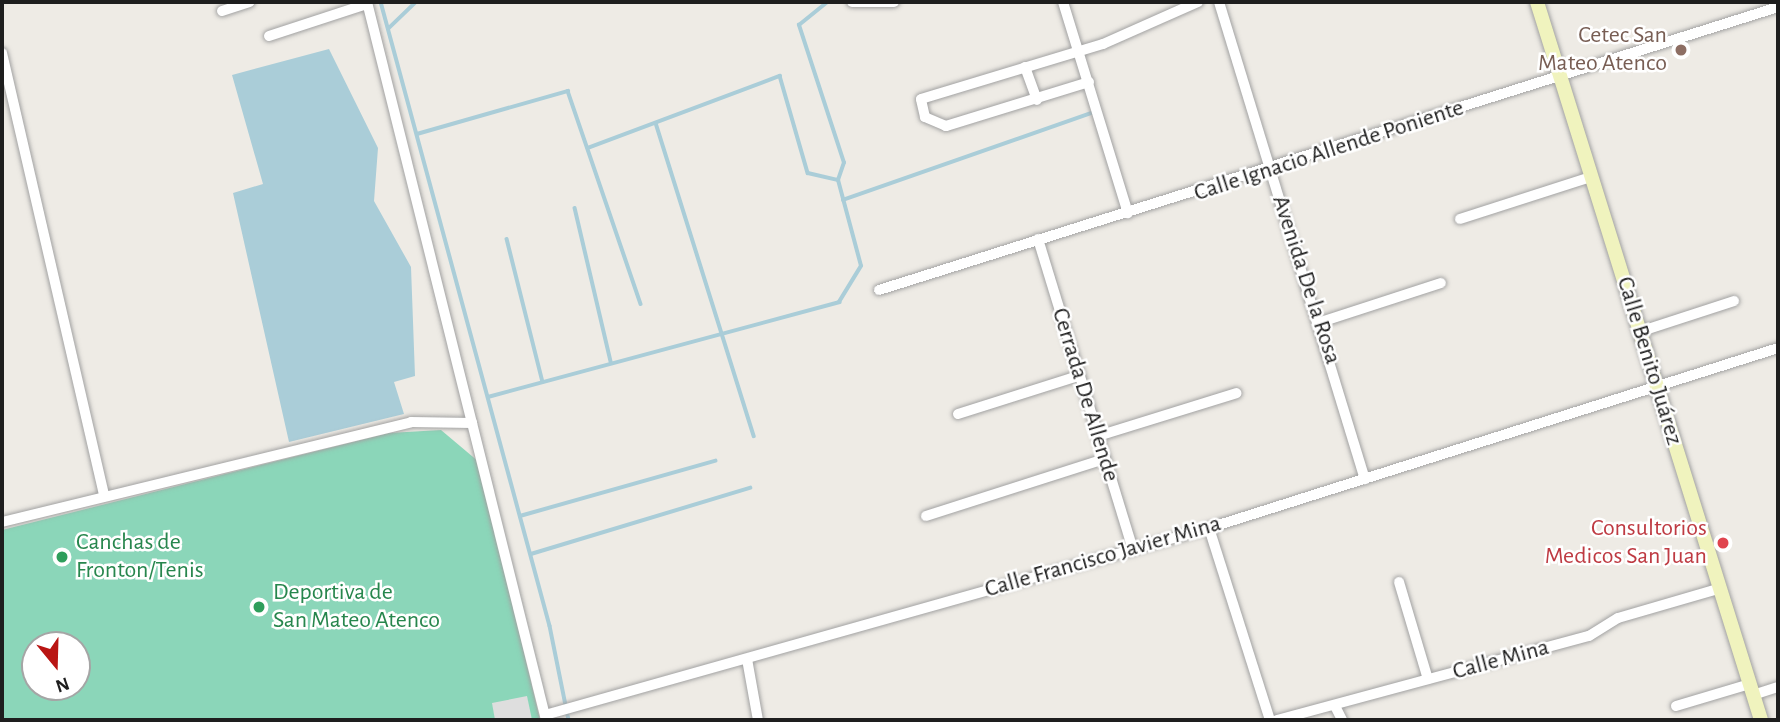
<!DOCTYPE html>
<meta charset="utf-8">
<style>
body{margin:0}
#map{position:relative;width:1780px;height:722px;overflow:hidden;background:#eeebe5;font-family:"Alegreya Sans",sans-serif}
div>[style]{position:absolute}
.pitch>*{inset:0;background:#8bd6b9}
.parking>*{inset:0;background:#dedede}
.water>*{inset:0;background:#aacdd8}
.stream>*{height:3.5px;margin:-1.75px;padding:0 1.75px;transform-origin:1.75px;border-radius:1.75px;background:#aacdd8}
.roads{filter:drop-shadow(0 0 2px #a2a2a2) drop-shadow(0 0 2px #a2a2a2)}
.minor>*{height:10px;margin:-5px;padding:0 5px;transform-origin:5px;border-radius:5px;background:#fff}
.secondary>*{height:14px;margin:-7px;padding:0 7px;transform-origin:7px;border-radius:7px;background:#f0f3be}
.dots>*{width:19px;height:19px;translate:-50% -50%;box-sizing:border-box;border:4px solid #fff;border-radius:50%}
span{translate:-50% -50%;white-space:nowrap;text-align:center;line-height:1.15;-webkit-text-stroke:5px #fff;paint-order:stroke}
.education-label{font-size:24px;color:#785e54}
.right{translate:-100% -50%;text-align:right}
.street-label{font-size:24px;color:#1e1e1e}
.health-label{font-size:24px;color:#be3a42}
.leisure-label{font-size:24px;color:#27864d}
.left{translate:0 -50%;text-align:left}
.frame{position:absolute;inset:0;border:4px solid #1e1e1e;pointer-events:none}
.north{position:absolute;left:21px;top:631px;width:70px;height:70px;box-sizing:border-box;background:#fff;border:2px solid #a5a5a5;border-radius:50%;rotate:161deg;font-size:19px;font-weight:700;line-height:28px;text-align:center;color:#1e1e1e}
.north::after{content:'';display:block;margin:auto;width:24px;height:32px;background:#b91513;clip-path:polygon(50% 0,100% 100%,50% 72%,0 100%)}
</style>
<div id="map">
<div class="pitch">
<div style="clip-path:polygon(evenodd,441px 430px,479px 462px,540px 720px,2px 720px,2px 530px,389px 433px,441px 430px,35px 645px,77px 645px,77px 687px,35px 687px,35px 645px)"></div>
</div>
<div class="parking">
<div style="clip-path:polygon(527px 696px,532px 720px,495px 720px,492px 703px)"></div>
</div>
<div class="water">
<div style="clip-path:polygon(329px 49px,378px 148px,374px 201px,411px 267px,415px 376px,394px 382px,404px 414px,289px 442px,233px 193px,263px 184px,232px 75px)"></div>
</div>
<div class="stream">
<div style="left:381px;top:2px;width:646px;rotate:74.85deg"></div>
<div style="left:550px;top:626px;width:96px;rotate:78.6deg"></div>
<div style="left:389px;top:28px;width:37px;rotate:-44deg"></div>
<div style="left:656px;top:123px;width:328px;rotate:72.6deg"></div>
<div style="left:417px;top:134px;width:157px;rotate:-15.9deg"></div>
<div style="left:568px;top:91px;width:225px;rotate:71.1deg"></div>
<div style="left:588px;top:148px;width:205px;rotate:-20.6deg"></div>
<div style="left:780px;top:76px;width:101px;rotate:73.9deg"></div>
<div style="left:808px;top:173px;width:31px;rotate:13deg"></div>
<div style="left:843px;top:200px;width:263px;rotate:-19.3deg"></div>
<div style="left:575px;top:208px;width:158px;rotate:76.8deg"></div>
<div style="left:507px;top:239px;width:147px;rotate:75.9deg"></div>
<div style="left:488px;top:397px;width:364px;rotate:-15.1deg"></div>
<div style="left:839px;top:302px;width:42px;rotate:-58.6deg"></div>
<div style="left:861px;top:266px;width:89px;rotate:-105deg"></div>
<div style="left:838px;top:180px;width:18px;rotate:-71deg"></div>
<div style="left:844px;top:163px;width:145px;rotate:-108.1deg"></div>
<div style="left:799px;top:25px;width:36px;rotate:-39deg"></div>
<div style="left:520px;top:516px;width:203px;rotate:-15.8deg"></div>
<div style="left:531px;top:554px;width:229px;rotate:-16.8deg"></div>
</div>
<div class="roads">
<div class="minor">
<div style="left:367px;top:2px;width:434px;rotate:76deg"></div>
<div style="left:852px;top:2px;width:42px"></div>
<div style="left:1063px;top:2px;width:221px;rotate:72.9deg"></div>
<div style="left:1219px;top:2px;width:499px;rotate:73deg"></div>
<div style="left:222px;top:11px;width:29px;rotate:-18deg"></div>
<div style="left:269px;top:36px;width:103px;rotate:-18.1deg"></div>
<div style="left:2px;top:53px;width:454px;rotate:77deg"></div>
<div style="left:1025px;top:67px;width:35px;rotate:70deg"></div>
<div style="left:1089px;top:82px;width:150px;rotate:162.9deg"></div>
<div style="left:946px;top:126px;width:23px;rotate:-157deg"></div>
<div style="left:925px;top:117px;width:18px;rotate:-103deg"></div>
<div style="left:921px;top:99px;width:190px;rotate:-16.8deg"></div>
<div style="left:1103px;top:44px;width:104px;rotate:-23.9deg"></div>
<div style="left:1460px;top:219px;width:138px;rotate:-17.8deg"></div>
<div style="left:1038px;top:239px;width:325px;rotate:73deg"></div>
<div style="left:879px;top:290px;width:942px;rotate:-17.47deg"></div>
<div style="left:1321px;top:322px;width:126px;rotate:-18deg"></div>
<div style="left:1639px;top:332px;width:100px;rotate:-18.1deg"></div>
<div style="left:958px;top:414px;width:126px;rotate:-17.6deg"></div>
<div style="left:1098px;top:436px;width:145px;rotate:-17.2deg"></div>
<div style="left:926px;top:516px;width:188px;rotate:-17.7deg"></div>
<div style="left:2px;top:522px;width:421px;rotate:-13.7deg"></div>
<div style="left:411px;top:422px;width:61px;rotate:0.9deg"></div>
<div style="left:472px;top:423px;width:306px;rotate:76deg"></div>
<div style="left:1209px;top:528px;width:201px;rotate:72.4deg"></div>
<div style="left:1399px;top:582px;width:101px;rotate:73.4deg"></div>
<div style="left:747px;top:659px;width:62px;rotate:79.8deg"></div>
<div style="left:1753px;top:695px;width:26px;rotate:-18deg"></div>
<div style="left:1335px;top:706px;width:16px;rotate:63deg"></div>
<div style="left:1676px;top:706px;width:77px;rotate:-16.6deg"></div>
<div style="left:545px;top:715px;width:690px;rotate:-15.73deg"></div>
<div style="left:1209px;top:528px;width:597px;rotate:-17.55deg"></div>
<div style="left:1277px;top:720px;width:323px;rotate:-15.1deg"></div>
<div style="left:1589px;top:636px;width:34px;rotate:-32deg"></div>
<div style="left:1618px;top:618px;width:107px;rotate:-16.2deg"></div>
</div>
<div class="secondary">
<div style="left:1537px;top:2px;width:752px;rotate:72.67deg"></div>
</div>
</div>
<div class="dots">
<div style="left:1681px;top:50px;background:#8d6e63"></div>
<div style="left:1723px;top:543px;background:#e0444e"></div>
<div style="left:62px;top:557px;background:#2e9e5b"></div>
<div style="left:259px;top:607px;background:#2e9e5b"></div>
</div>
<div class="education-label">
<span class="right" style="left:1667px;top:50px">Cetec San<br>Mateo Atenco</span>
</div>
<div class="street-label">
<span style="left:1329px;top:151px;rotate:-18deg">Calle Ignacio Allende Poniente</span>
<span style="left:1306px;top:280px;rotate:72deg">Avenida De la Rosa</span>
<span style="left:1649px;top:361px;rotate:73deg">Calle Benito Juárez</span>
<span style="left:1085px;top:395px;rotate:73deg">Cerrada De Allende</span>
<span style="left:1103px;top:557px;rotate:-16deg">Calle Francisco Javier Mina</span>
<span style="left:1501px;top:660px;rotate:-15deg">Calle Mina</span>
</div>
<div class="health-label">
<span class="right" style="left:1707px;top:543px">Consultorios<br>Medicos San Juan</span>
</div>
<div class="leisure-label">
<span class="left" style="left:76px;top:557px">Canchas de<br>Fronton/Tenis</span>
<span class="left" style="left:273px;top:607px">Deportiva de<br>San Mateo Atenco</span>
</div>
<div class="frame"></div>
<div class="north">N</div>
</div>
